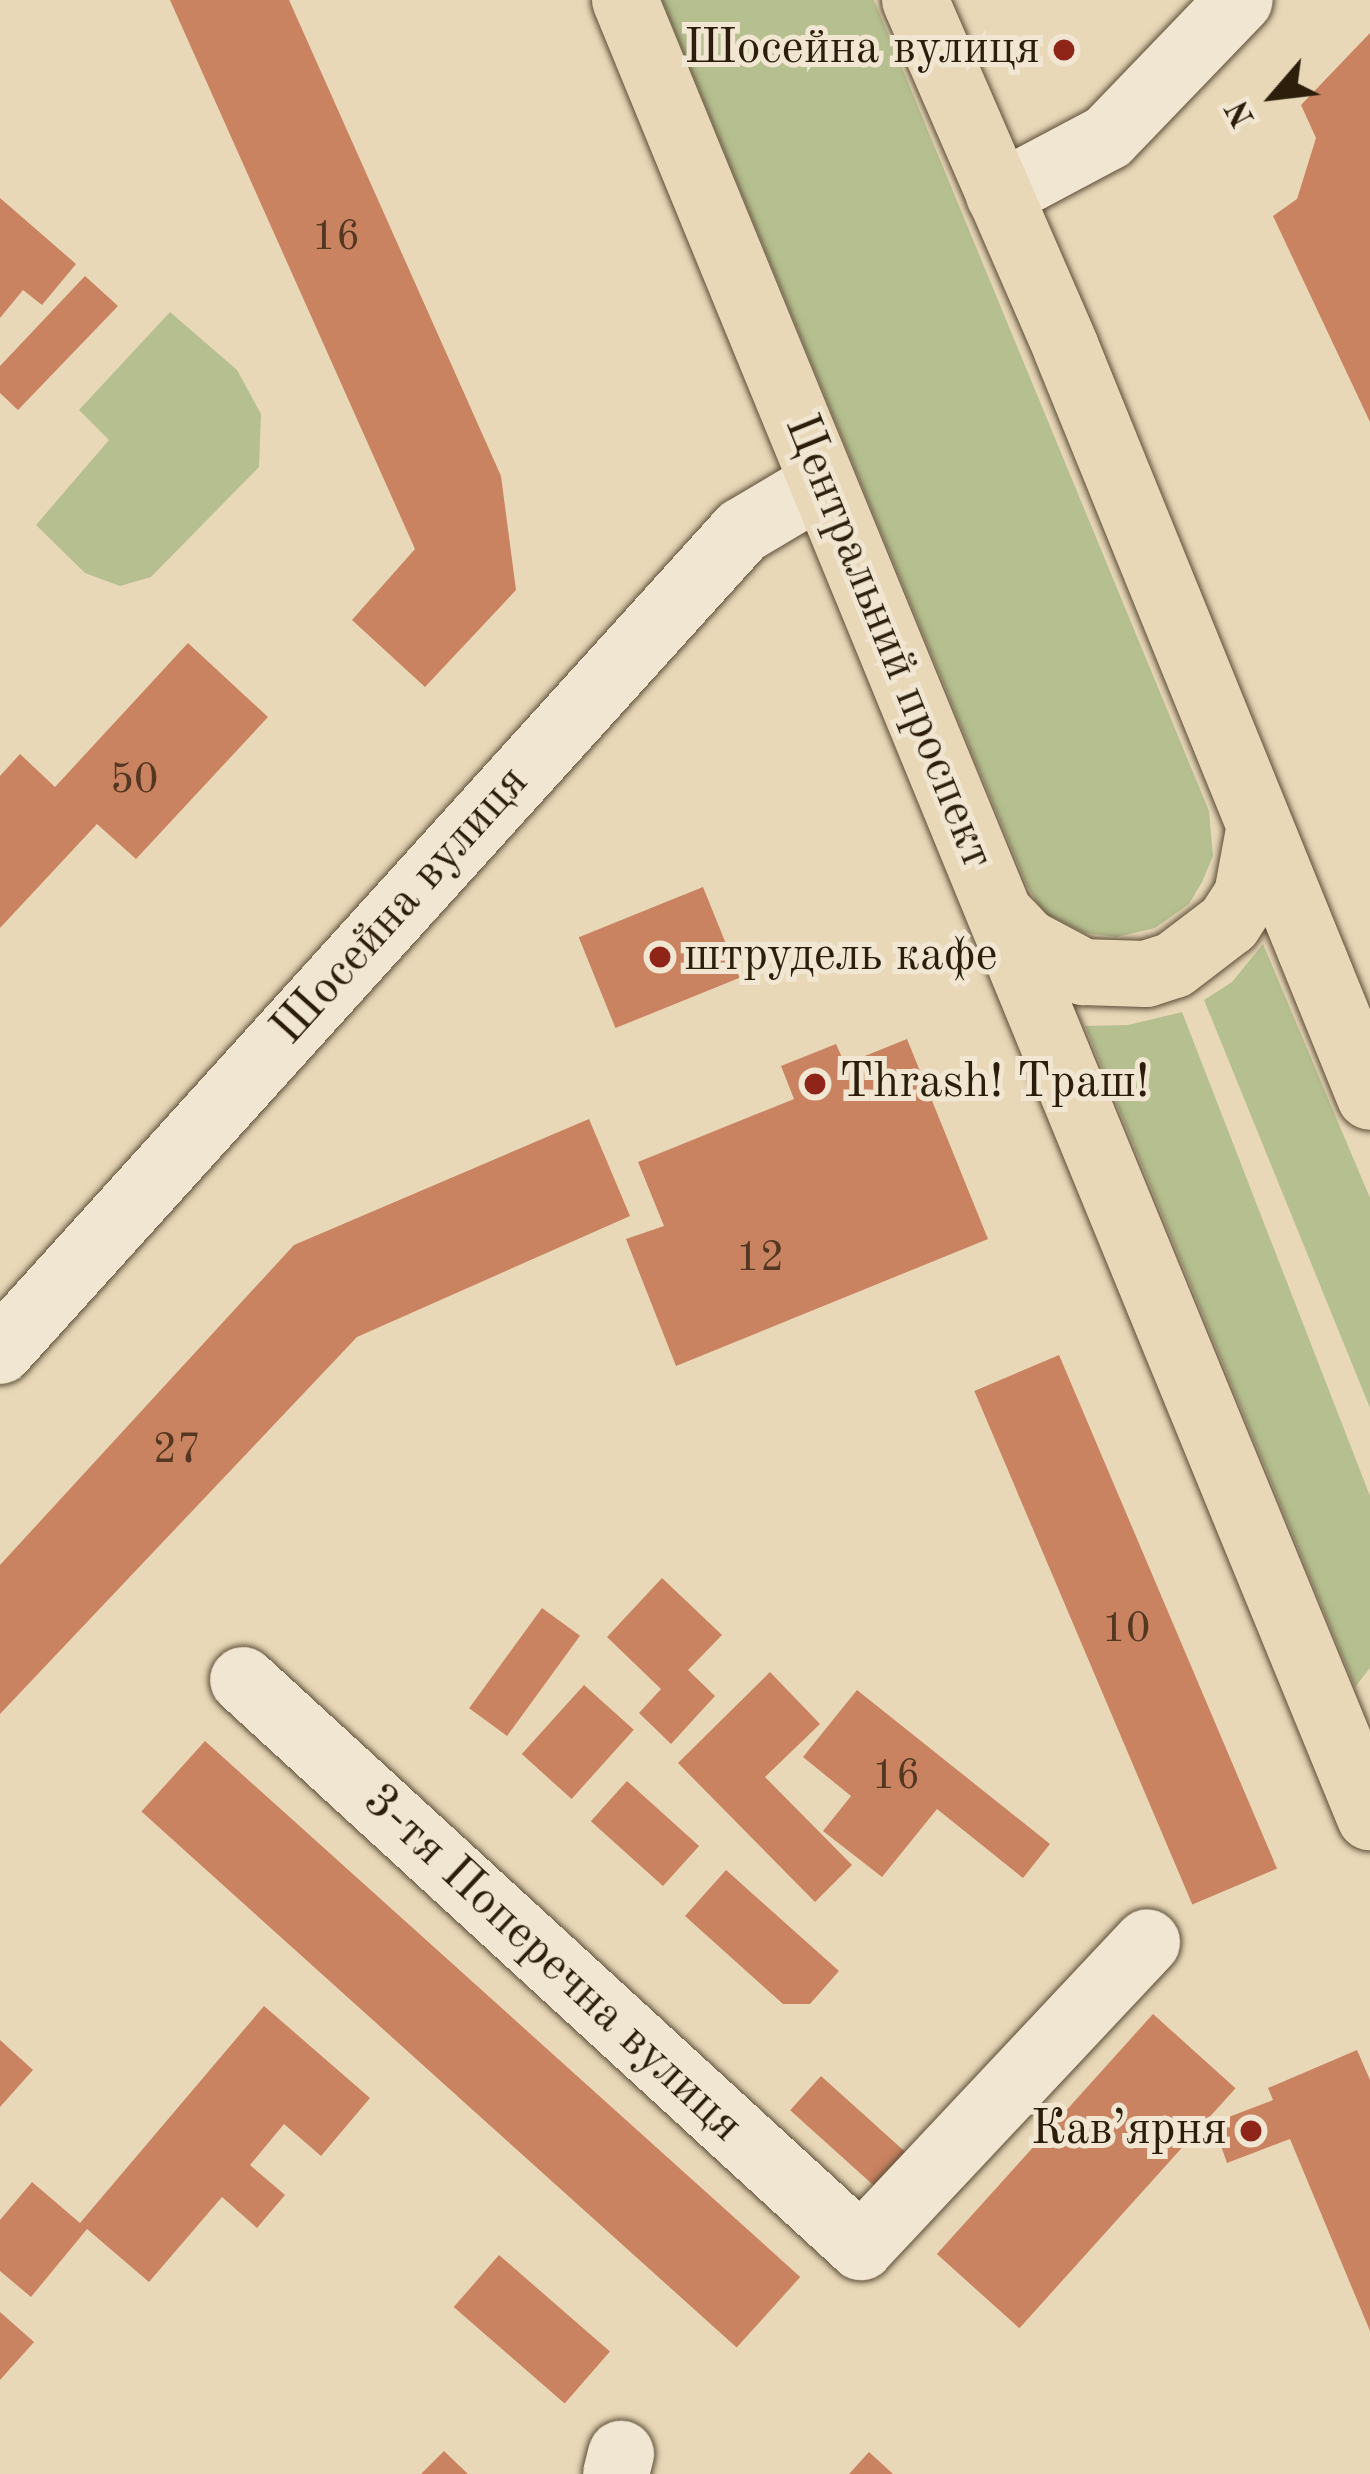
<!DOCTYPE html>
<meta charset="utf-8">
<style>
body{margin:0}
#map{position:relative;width:1370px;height:2474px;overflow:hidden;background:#e8d8b8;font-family:"Old Standard TT",serif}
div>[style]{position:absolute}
.green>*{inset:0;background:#b6bf8f}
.building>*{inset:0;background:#c98361;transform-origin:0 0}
.roads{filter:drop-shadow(0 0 3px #5b4c36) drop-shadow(0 0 3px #5b4c36)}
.minor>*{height:66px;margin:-33px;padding:0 33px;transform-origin:33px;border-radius:33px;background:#f0e6d1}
.major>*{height:66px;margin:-33px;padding:0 33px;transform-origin:33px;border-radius:33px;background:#e8d8b8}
.dots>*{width:33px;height:33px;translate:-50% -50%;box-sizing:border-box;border:6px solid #f0e6d1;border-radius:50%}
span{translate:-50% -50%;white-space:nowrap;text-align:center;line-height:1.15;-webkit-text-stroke:10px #f0e6d1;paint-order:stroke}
.number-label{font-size:42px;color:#533720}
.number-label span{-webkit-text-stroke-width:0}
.poi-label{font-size:48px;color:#2c1e0a}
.right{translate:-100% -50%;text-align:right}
.left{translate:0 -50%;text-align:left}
.street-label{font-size:48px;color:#2c1e0a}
.north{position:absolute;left:1214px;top:36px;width:120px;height:120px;-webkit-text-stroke:9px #f0e6d1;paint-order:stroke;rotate:242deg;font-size:33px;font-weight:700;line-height:48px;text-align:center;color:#2c1e0a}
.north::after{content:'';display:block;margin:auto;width:42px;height:54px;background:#2c1e0a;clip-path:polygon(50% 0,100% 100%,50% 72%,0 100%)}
</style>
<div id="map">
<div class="green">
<div style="clip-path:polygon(662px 0,874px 0,1209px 811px,1213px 856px,1202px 882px,1189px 904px,1155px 928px,1117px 937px,1085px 933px,1044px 913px,1027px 886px)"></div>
<div style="clip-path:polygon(170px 312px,237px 370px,261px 414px,259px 467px,151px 577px,120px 586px,85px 573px,36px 525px,109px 440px,79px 410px)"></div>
<div style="clip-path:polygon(1263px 944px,1370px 1198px,1370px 1408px,1204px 1000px,1232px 982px)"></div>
<div style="clip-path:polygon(1182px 1012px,1370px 1496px,1370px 1668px,1355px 1687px,1085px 1026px,1128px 1025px)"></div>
</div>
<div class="building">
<div style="clip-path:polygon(170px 0,289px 0,501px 476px,516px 590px,425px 687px,352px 620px,415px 549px)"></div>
<div style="clip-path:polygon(1370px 33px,1370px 422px,1273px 216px,1297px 199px,1316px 138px,1301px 105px)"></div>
<div style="clip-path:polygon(0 198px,76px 264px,42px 305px,23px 290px,0 318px)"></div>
<div style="clip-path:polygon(85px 276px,118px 306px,18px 410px,0 393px,0 366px)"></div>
<div style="clip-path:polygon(188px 643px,268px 717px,136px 859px,97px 824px,0 928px,0 776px,20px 754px,55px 787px)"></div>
<div style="left:703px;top:887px;width:98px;height:134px;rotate:68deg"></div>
<div style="clip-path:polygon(907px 1039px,988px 1239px,676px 1366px,626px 1239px,664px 1226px,638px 1162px,794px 1099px,781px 1066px,836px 1044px,845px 1064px)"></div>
<div style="clip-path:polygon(589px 1119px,630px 1216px,357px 1337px,0 1714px,0 1565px,294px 1245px)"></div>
<div style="left:1059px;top:1355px;width:558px;height:92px;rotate:67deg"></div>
<div style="clip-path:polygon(662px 1578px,722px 1635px,688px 1670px,715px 1696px,671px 1744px,639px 1713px,661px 1689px,607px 1637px)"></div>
<div style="left:542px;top:1608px;width:47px;height:124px;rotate:36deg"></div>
<div style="clip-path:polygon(770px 1672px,820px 1724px,765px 1777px,852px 1865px,815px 1902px,678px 1763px)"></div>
<div style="left:584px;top:1685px;width:67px;height:93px;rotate:42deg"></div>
<div style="clip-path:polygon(857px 1690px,1050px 1844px,1023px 1878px,937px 1809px,882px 1877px,823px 1831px,851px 1796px,803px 1757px)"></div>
<div style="left:205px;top:1741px;width:801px;height:95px;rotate:42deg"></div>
<div style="left:627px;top:1781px;width:97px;height:54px;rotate:42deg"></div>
<div style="clip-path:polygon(726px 1870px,839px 1971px,810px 2004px,783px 2004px,685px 1916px)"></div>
<div style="clip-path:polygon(264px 2006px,370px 2098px,321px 2156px,284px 2124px,250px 2165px,285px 2195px,257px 2228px,222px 2197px,149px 2282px,87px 2229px,31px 2297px,0 2271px,0 2220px,32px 2182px,80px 2223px)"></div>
<div style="left:1153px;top:2014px;width:111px;height:323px;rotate:42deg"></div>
<div style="clip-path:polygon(0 2040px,33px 2070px,0 2107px)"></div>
<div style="clip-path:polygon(1357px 2050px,1370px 2080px,1370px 2331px,1290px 2139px,1227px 2163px,1213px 2123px,1273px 2100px,1268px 2088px)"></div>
<div style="left:821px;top:2076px;width:115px;height:46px;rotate:42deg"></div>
<div style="left:499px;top:2255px;width:147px;height:69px;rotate:41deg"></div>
<div style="clip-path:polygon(0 2312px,34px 2342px,0 2380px)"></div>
<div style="clip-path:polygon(444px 2451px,468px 2474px,421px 2474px)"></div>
<div style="clip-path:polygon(869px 2452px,893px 2474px,849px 2474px)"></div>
</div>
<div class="roads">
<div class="minor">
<div style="left:999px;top:195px;width:123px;rotate:-28deg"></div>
<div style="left:1108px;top:137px;width:190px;rotate:-46.1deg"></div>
<div style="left:0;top:1351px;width:1106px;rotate:-47.86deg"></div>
<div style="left:742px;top:531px;width:92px;rotate:-30.7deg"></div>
<div style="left:243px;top:1680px;width:839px;rotate:42.54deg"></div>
<div style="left:861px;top:2247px;width:418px;rotate:-46.8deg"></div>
<div style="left:616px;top:2474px;width:21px;rotate:-76deg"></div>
</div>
<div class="major">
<div style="left:625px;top:0;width:1964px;rotate:67.71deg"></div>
<div style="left:915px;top:0;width:379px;rotate:66.5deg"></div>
<div style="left:1066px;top:348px;width:808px;rotate:67.91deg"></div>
<div style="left:1002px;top:916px;width:36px;rotate:46deg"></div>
<div style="left:1027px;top:942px;width:64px;rotate:28.2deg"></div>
<div style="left:1083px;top:972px;width:63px;rotate:1.8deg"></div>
<div style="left:1146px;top:974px;width:29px;rotate:-18deg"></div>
<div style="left:1174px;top:965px;width:69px;rotate:-37.4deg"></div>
<div style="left:1229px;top:923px;width:33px;rotate:-57deg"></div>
<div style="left:1247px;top:895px;width:66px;rotate:-79.5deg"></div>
</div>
</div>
<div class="dots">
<div style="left:1064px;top:50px;background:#8f2418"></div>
<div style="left:660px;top:957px;background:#8f2418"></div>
<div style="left:815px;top:1084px;background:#8f2418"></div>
<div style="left:1251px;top:2131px;background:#8f2418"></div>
</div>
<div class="number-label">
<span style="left:336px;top:238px">16</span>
<span style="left:134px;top:781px">50</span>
<span style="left:760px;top:1259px">12</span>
<span style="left:177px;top:1451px">27</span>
<span style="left:1126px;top:1630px">10</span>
<span style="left:896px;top:1777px">16</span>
</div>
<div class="poi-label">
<span class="right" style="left:1040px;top:50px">Шосейна вулиця</span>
<span class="left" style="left:684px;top:957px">штрудель кафе</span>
<span class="left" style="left:839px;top:1084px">Thrash! Траш!</span>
<span class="right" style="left:1227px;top:2131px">Кав’ярня</span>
</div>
<div class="street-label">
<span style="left:888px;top:642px;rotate:68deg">Центральний проспект</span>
<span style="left:401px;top:906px;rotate:-48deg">Шосейна вулиця</span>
<span style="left:552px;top:1964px;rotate:43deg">3-тя Поперечна вулиця</span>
</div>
<div class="north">N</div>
</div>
